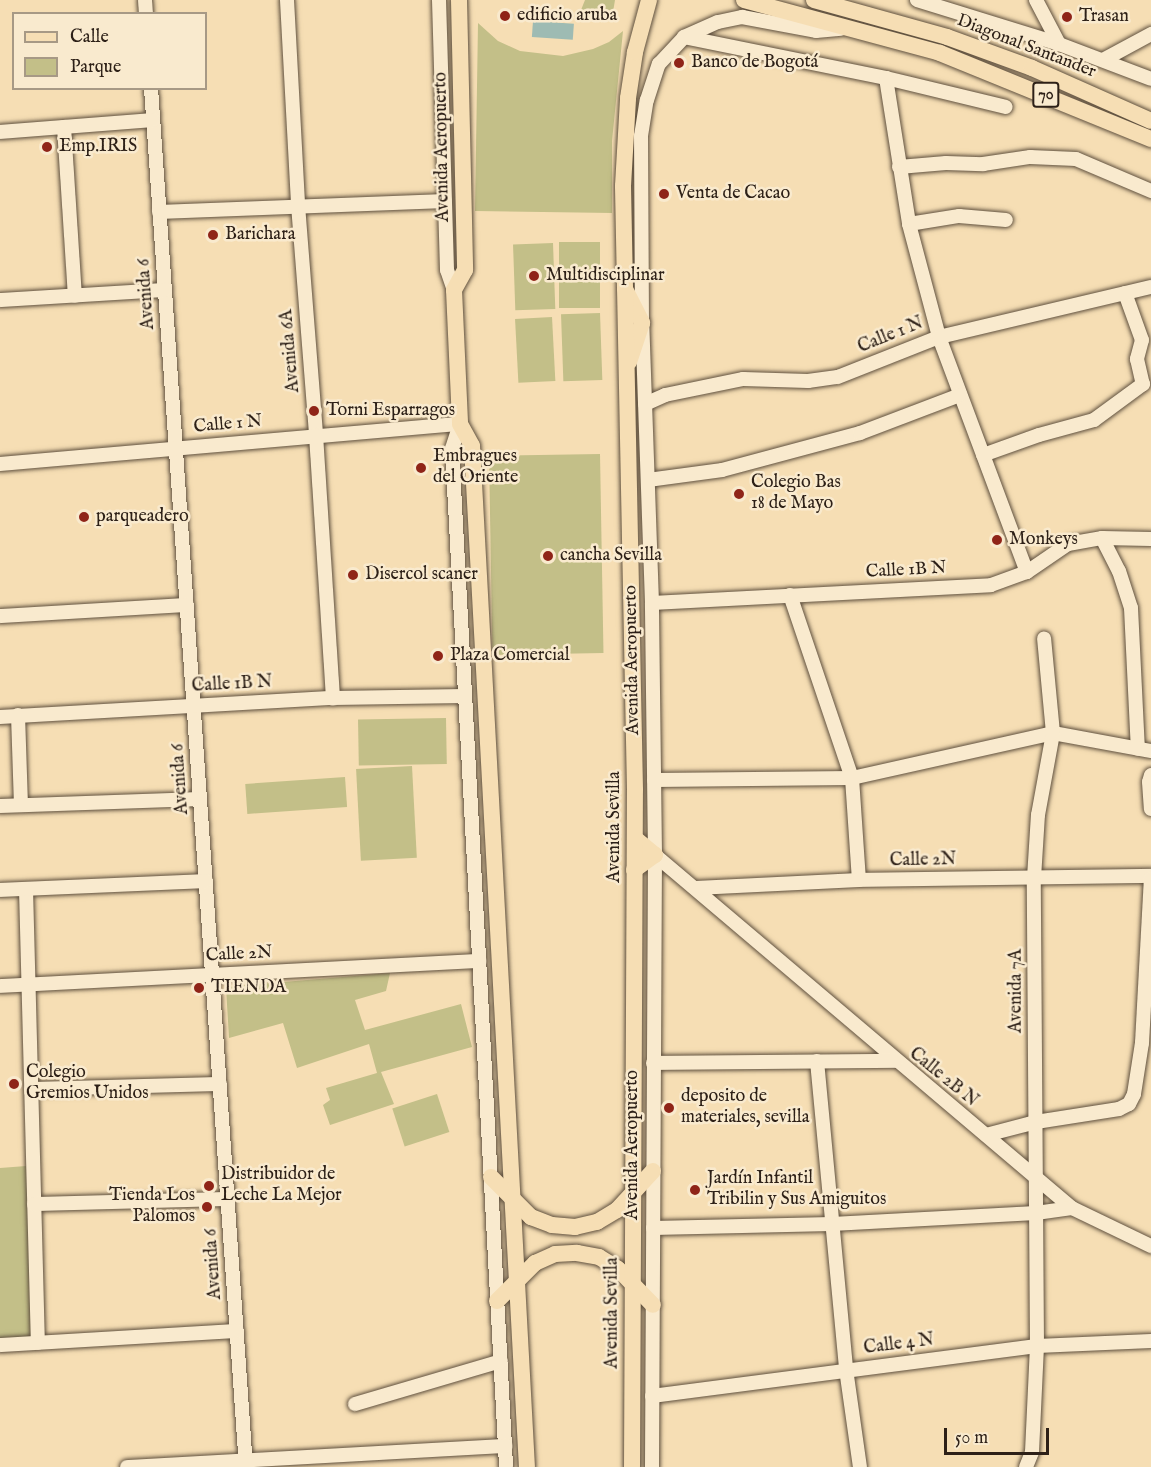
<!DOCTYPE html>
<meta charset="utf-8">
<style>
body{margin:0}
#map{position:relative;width:1151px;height:1467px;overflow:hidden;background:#f6deb4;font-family:"IM FELL English",serif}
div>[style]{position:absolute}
.green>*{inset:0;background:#c3bf88;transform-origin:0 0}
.water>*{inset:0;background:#9ebbb3;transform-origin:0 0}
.roads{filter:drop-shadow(0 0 2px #5f503e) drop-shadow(0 0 2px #5f503e)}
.minor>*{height:14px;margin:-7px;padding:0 7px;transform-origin:7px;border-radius:7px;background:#f9eace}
.major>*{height:16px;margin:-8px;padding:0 8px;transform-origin:8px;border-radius:8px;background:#f6deb4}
.dots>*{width:16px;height:16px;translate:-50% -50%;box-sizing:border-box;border:3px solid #f9eace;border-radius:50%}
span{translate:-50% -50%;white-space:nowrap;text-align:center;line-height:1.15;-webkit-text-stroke:5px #f9eace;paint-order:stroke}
.shield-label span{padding:2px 4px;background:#f9eace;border:2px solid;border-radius:4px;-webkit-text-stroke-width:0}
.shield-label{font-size:16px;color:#2d2017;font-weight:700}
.poi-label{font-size:18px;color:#2d2017}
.left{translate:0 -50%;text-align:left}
.right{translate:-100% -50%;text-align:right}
.street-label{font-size:18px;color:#2d2017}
.legend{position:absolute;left:12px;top:12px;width:195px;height:78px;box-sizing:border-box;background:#f9eace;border:2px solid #a79985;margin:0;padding:8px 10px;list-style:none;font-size:18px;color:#2d2017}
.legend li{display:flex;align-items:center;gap:12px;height:30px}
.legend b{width:30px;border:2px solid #a79985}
.scale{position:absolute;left:944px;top:1428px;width:105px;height:27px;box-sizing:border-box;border:3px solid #2d2017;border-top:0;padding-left:8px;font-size:18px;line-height:21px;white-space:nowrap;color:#2d2017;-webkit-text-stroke:4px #f9eace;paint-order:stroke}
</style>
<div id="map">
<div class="green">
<div style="clip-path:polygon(585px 0,615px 0,612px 18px,581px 10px)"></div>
<div style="clip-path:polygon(478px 23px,498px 41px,520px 51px,563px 56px,593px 49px,609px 42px,623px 31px,612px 141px,612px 213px,475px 211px)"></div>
<div style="left:559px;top:242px;width:41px;height:66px"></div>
<div style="left:553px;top:243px;width:66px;height:40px;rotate:88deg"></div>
<div style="left:600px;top:313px;width:67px;height:39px;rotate:88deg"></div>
<div style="left:552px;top:317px;width:64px;height:37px;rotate:87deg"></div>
<div style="left:600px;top:454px;width:199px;height:111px;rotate:89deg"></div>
<div style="left:446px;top:718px;width:46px;height:88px;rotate:89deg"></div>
<div style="left:412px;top:766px;width:92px;height:56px;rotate:87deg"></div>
<div style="left:345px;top:777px;width:30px;height:100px;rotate:86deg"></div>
<div style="clip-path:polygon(390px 973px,386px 991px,355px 1000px,365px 1030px,461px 1004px,472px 1047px,381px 1072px,394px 1104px,330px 1125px,323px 1105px,330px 1100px,326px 1088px,377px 1073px,369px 1044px,297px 1068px,283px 1023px,229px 1038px,226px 987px)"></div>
<div style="left:437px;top:1094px;width:40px;height:47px;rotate:72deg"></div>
<div style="clip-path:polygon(26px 1166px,33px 1337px,0 1339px,0 1168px)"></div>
</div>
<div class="water">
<div style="left:533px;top:21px;width:41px;height:16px;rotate:4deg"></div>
</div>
<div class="roads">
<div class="minor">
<div style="left:145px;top:0;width:14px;rotate:86deg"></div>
<div style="left:287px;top:0;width:205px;rotate:86.9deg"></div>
<div style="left:298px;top:205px;width:231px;rotate:85.5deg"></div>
<div style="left:316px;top:435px;width:264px;rotate:86.3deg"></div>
<div style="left:439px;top:0;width:270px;rotate:88.3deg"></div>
<div style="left:447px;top:270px;width:21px;rotate:71deg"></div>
<div style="left:917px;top:0;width:149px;rotate:17.2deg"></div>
<div style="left:1059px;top:44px;width:98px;rotate:20.8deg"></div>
<div style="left:1036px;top:0;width:50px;rotate:62.4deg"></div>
<div style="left:684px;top:37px;width:206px;rotate:11.5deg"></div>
<div style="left:886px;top:78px;width:123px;rotate:13.6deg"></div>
<div style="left:1103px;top:60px;width:55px;rotate:-28.4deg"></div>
<div style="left:886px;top:78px;width:148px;rotate:81deg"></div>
<div style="left:909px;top:224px;width:117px;rotate:75.1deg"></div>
<div style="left:939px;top:337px;width:251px;rotate:69.5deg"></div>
<div style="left:151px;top:88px;width:1382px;rotate:86.06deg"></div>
<div style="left:64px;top:127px;width:169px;rotate:86.3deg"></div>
<div style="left:0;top:132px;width:153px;rotate:-4.5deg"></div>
<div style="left:899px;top:167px;width:47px;rotate:-4.9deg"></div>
<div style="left:946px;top:163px;width:37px;rotate:2deg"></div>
<div style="left:983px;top:164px;width:48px;rotate:-8.5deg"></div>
<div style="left:1030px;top:157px;width:46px;rotate:2.5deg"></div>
<div style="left:1076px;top:159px;width:82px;rotate:23.1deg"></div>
<div style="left:159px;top:212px;width:286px;rotate:-2.2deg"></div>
<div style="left:909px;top:224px;width:51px;rotate:-9.1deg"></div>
<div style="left:959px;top:216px;width:47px;rotate:4.9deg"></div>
<div style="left:1125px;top:293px;width:50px;rotate:70.1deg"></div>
<div style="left:1142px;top:340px;width:20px;rotate:105deg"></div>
<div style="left:1137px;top:359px;width:26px;rotate:77deg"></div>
<div style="left:0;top:300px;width:165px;rotate:-3.5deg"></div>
<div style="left:645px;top:404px;width:22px;rotate:-24deg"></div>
<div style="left:665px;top:395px;width:80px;rotate:-11.6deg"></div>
<div style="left:743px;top:379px;width:65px;rotate:1.8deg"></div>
<div style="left:808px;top:381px;width:30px;rotate:-8deg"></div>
<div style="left:838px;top:377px;width:109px;rotate:-21.6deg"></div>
<div style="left:939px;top:337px;width:218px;rotate:-13.3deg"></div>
<div style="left:983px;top:455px;width:59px;rotate:-19.7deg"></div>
<div style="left:1039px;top:435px;width:57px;rotate:-15.3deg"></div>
<div style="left:1094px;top:420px;width:61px;rotate:-36.3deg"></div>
<div style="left:0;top:464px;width:462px;rotate:-5deg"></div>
<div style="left:460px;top:424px;width:26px;rotate:108deg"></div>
<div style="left:452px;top:449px;width:1019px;rotate:86.96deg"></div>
<div style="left:648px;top:480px;width:75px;rotate:-7.7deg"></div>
<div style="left:722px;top:470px;width:143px;rotate:-15deg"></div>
<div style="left:860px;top:433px;width:107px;rotate:-20.8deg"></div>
<div style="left:1102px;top:538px;width:37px;rotate:63deg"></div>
<div style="left:1119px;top:571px;width:39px;rotate:72deg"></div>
<div style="left:1131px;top:608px;width:141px;rotate:87.2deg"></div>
<div style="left:790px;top:595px;width:193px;rotate:71.3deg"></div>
<div style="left:852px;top:778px;width:102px;rotate:86.1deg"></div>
<div style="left:652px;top:603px;width:339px;rotate:-3deg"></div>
<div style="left:991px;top:585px;width:38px;rotate:-20deg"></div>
<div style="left:1027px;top:572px;width:50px;rotate:-34.3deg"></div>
<div style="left:1068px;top:544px;width:35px;rotate:-10deg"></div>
<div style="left:1102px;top:538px;width:49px;rotate:1.2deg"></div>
<div style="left:0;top:616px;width:187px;rotate:-3.4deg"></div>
<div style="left:18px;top:715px;width:90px;rotate:88.1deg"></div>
<div style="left:0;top:717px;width:334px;rotate:-3.3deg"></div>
<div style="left:333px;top:698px;width:132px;rotate:-0.9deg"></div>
<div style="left:1151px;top:775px;width:7px;rotate:106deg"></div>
<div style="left:1149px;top:782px;width:27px;rotate:86deg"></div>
<div style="left:654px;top:780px;width:198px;rotate:-0.6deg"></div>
<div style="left:852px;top:778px;width:206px;rotate:-12.6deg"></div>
<div style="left:1053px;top:733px;width:100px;rotate:10.4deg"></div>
<div style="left:0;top:806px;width:200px;rotate:-2deg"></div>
<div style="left:655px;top:855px;width:546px;rotate:40.25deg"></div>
<div style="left:1072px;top:1208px;width:88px;rotate:25.7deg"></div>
<div style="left:696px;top:888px;width:163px;rotate:-2.8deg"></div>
<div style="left:859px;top:880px;width:292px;rotate:-0.8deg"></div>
<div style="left:26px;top:889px;width:454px;rotate:88.5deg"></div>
<div style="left:0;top:890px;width:206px;rotate:-2.5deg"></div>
<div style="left:0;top:986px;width:480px;rotate:-3deg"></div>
<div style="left:817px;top:1061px;width:309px;rotate:84.6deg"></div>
<div style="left:846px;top:1369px;width:99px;rotate:81.9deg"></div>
<div style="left:653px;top:1063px;width:243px;rotate:-0.5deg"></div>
<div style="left:31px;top:1089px;width:189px;rotate:-1.5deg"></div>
<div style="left:986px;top:1135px;width:52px;rotate:-14.6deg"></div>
<div style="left:1036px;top:1122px;width:84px;rotate:-8.9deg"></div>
<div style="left:1119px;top:1109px;width:11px;rotate:-27deg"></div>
<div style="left:1129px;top:1104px;width:11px;rotate:-63deg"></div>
<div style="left:1134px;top:1094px;width:52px;rotate:-81.1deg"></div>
<div style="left:1142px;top:1043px;width:165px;rotate:-86.9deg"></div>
<div style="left:34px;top:1204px;width:194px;rotate:-1.5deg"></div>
<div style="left:653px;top:1228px;width:179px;rotate:-1.3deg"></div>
<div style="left:832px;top:1224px;width:204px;rotate:-3.1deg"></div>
<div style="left:1036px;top:1213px;width:36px;rotate:-8deg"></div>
<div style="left:0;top:1345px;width:237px;rotate:-3.4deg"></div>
<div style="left:652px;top:1396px;width:388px;rotate:-7.4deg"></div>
<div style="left:1037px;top:1346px;width:114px;rotate:-2.5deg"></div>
<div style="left:355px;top:1404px;width:152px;rotate:-16.4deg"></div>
<div style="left:127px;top:1467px;width:379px;rotate:-3.2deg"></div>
<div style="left:652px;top:1467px;width:612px;rotate:-89.72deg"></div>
<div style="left:655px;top:855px;width:252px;rotate:-90.7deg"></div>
<div style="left:652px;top:603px;width:280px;rotate:-92deg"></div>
<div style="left:642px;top:323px;width:187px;rotate:-90.3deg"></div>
<div style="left:641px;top:136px;width:36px;rotate:-81deg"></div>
<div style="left:647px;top:100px;width:38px;rotate:-72deg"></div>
<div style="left:659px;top:64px;width:37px;rotate:-47deg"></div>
<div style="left:684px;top:37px;width:37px;rotate:-24deg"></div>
<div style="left:718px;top:22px;width:25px;rotate:-12deg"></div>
<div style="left:742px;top:17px;width:75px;rotate:10.7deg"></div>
<div style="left:816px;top:31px;width:25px;rotate:-5deg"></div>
<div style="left:1026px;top:1467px;width:16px;rotate:-68deg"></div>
<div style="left:1032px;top:1452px;width:106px;rotate:-87.3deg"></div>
<div style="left:1037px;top:1346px;width:468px;rotate:-90.4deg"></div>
<div style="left:1034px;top:878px;width:63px;rotate:-86.4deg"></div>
<div style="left:1038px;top:815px;width:83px;rotate:-79.6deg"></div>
<div style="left:1053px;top:733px;width:95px;rotate:-95.4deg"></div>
</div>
<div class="major">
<div style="left:459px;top:0;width:270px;rotate:88.7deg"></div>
<div style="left:465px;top:270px;width:23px;rotate:119deg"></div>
<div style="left:454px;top:290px;width:134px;rotate:87.4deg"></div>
<div style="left:460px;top:424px;width:25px;rotate:61deg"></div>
<div style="left:472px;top:446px;width:1022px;rotate:86.92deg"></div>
<div style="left:744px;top:0;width:203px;rotate:15.1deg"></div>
<div style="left:940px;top:53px;width:228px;rotate:22.2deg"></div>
<div style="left:814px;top:0;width:138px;rotate:15.5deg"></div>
<div style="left:947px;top:37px;width:90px;rotate:20deg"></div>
<div style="left:1032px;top:68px;width:130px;rotate:24deg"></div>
<div style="left:625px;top:289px;width:38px;rotate:63deg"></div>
<div style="left:642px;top:323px;width:41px;rotate:108.4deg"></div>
<div style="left:634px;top:870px;width:26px;rotate:-36deg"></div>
<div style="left:655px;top:855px;width:26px;rotate:-140deg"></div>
<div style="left:491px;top:1177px;width:57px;rotate:45deg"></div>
<div style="left:531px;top:1217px;width:22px;rotate:21deg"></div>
<div style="left:552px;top:1225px;width:23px;rotate:5deg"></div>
<div style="left:575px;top:1227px;width:23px;rotate:-13deg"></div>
<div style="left:597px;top:1222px;width:23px;rotate:-31deg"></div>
<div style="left:617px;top:1210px;width:53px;rotate:-47.3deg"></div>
<div style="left:497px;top:1301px;width:54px;rotate:-45deg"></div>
<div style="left:535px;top:1263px;width:22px;rotate:-24deg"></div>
<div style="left:555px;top:1254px;width:22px;rotate:-3deg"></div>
<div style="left:577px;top:1253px;width:22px;rotate:10deg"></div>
<div style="left:599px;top:1257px;width:22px;rotate:32deg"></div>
<div style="left:618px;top:1269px;width:50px;rotate:45.8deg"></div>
<div style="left:632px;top:1467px;width:677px;rotate:-89.75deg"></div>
<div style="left:635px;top:790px;width:604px;rotate:-91.14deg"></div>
<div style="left:623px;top:186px;width:88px;rotate:-86.7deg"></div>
<div style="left:628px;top:98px;width:47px;rotate:-81.3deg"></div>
<div style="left:635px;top:52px;width:54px;rotate:-74.9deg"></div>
</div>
</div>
<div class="dots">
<div style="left:505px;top:16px;background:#8f2418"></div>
<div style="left:1067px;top:17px;background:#8f2418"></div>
<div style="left:679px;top:63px;background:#8f2418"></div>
<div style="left:47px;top:147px;background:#8f2418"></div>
<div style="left:664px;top:194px;background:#8f2418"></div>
<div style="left:213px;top:235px;background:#8f2418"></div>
<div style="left:534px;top:276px;background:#8f2418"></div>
<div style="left:314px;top:411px;background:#8f2418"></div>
<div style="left:421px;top:468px;background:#8f2418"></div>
<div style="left:739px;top:494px;background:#8f2418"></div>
<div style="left:84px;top:517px;background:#8f2418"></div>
<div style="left:997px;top:540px;background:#8f2418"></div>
<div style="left:548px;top:556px;background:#8f2418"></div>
<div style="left:353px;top:575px;background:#8f2418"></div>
<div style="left:438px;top:656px;background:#8f2418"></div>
<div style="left:199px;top:988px;background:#8f2418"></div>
<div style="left:14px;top:1084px;background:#8f2418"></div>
<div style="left:669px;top:1108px;background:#8f2418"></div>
<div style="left:209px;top:1186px;background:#8f2418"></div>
<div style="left:695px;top:1190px;background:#8f2418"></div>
<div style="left:207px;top:1207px;background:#8f2418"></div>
</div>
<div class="shield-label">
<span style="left:1046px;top:95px">70</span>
</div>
<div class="poi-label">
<span class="left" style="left:517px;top:16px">edificio aruba</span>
<span class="left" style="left:1079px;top:17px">Trasan</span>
<span class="left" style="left:691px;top:63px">Banco de Bogotá</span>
<span class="left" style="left:59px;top:147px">Emp.IRIS</span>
<span class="left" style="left:676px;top:194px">Venta de Cacao</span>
<span class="left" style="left:225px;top:235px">Barichara</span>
<span class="left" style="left:546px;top:276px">Multidisciplinar</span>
<span class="left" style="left:326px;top:411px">Torni Esparragos</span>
<span class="left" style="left:433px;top:468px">Embragues<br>del Oriente</span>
<span class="left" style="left:751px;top:494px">Colegio Bas<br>18 de Mayo</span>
<span class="left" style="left:96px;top:517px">parqueadero</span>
<span class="left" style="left:1009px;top:540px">Monkeys</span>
<span class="left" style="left:560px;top:556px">cancha Sevilla</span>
<span class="left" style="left:365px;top:575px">Disercol scaner</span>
<span class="left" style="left:450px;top:656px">Plaza Comercial</span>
<span class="left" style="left:211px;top:988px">TIENDA</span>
<span class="left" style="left:26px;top:1084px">Colegio<br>Gremios Unidos</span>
<span class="left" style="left:681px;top:1108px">deposito de<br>materiales, sevilla</span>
<span class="left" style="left:221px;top:1186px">Distribuidor de<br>Leche La Mejor</span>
<span class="left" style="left:707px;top:1190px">Jardín Infantil<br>Tribilin y Sus Amiguitos</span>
<span class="right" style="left:195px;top:1207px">Tienda Los<br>Palomos</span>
</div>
<div class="street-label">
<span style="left:1026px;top:47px;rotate:21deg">Diagonal Santander</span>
<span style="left:443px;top:147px;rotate:-91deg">Avenida Aeropuerto</span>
<span style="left:147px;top:294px;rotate:-94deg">Avenida 6</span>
<span style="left:891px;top:336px;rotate:-22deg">Calle 1 N</span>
<span style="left:291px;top:351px;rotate:-95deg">Avenida 6A</span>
<span style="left:228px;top:425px;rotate:-5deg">Calle 1 N</span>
<span style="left:906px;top:571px;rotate:-3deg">Calle 1B N</span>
<span style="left:633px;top:660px;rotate:-91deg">Avenida Aeropuerto</span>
<span style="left:232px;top:685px;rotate:-3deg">Calle 1B N</span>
<span style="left:181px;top:779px;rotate:-94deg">Avenida 6</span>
<span style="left:615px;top:827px;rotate:-90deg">Avenida Sevilla</span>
<span style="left:923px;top:861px;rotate:-1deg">Calle 2N</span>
<span style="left:239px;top:955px;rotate:-3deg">Calle 2N</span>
<span style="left:1017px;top:991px;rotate:-90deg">Avenida 7A</span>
<span style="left:943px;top:1078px;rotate:39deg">Calle 2B N</span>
<span style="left:633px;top:1145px;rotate:-90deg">Avenida Aeropuerto</span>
<span style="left:214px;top:1264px;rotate:-94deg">Avenida 6</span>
<span style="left:613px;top:1313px;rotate:-90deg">Avenida Sevilla</span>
<span style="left:899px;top:1345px;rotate:-7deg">Calle 4 N</span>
</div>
<ul class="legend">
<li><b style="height:8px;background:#f6deb4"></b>Calle</li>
<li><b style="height:16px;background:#c3bf88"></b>Parque</li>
</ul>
<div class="scale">50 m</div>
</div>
